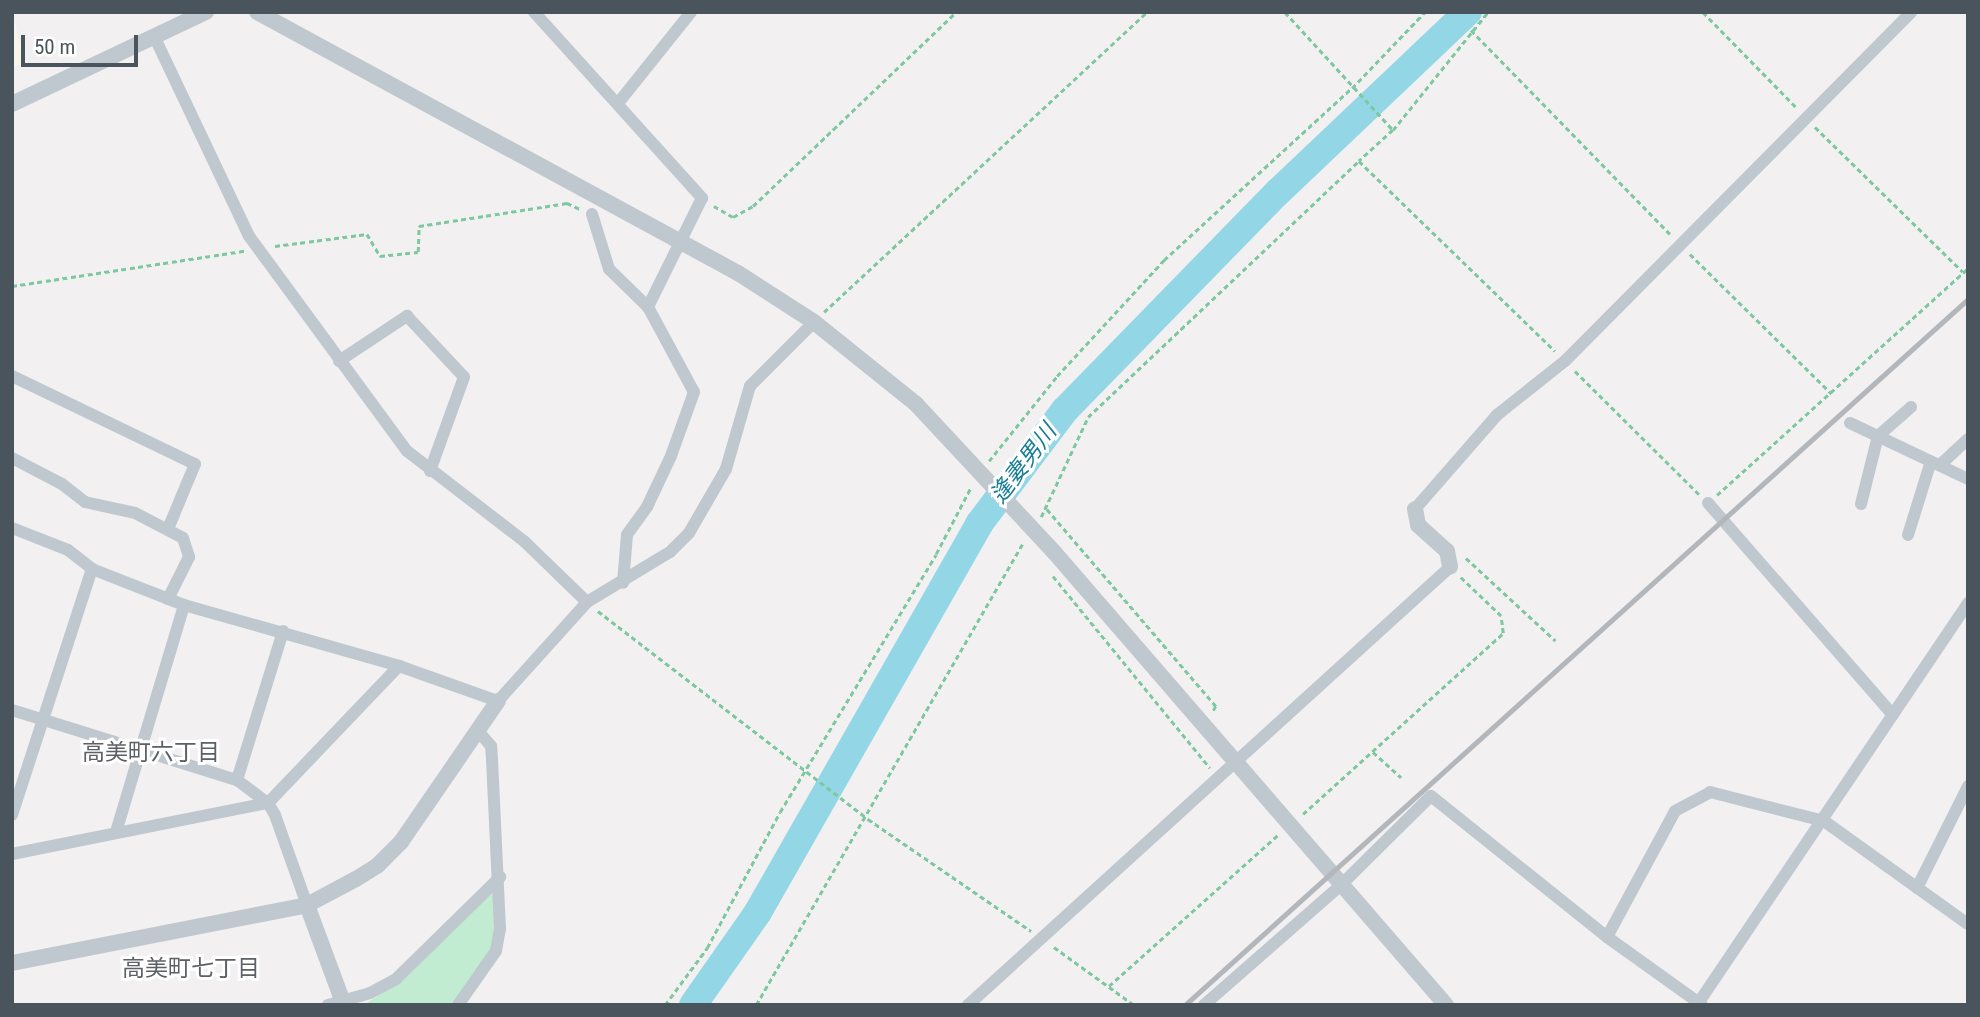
<!DOCTYPE html>
<meta charset="utf-8">
<style>
body{margin:0}
#map{position:relative;width:1980px;height:1017px;overflow:hidden;background:#f2f0f0;font-family:"Roboto Condensed","Noto Sans JP",sans-serif}
div>[style]{position:absolute}
.commercial>*{inset:0;background:#fbf6ec}
.green>*{inset:0;background:#c2ecd1}
.river>*{height:28px;margin:-14px;padding:0 14px;transform-origin:14px;border-radius:14px;background:#93d7e6}
.path>*{height:2.5px;margin-top:-1.25px;transform-origin:0;background:repeating-linear-gradient(90deg,#7dc8a0 0 5px,transparent 0 8.5px)}
.minor>*{height:12px;margin:-6px;padding:0 6px;transform-origin:6px;border-radius:6px;background:#bfc8ce}
.tertiary>*{height:16px;margin:-8px;padding:0 8px;transform-origin:8px;border-radius:8px;background:#bfc8ce}
.rail>*{height:4.5px;margin:-2.25px;padding:0 2.25px;transform-origin:2.25px;border-radius:2.25px;background:#b3b6ba}
span{translate:-50% -50%;white-space:nowrap;text-align:center;line-height:1.15;-webkit-text-stroke:6px #fff;paint-order:stroke}
.water-label{font-size:23px;color:#167d94;font-style:italic}
.neighbourhood-label{font-size:23px;color:#5d6165}
.frame{position:absolute;inset:0;border:14px solid #49545c;pointer-events:none}
.scale{position:absolute;left:21px;top:35px;width:117px;height:32px;box-sizing:border-box;border:4px solid #49545c;border-top:0;padding-left:9px;font-size:21px;line-height:24px;white-space:nowrap;color:#49545c;-webkit-text-stroke:5px #fff;paint-order:stroke}
</style>
<div id="map">
<div class="commercial">
<div style="clip-path:polygon(12px 12px,25px 63px,12px 68px)"></div>
</div>
<div class="green">
<div style="clip-path:polygon(490px 893px,495px 899px,493px 950px,455px 1005px,364px 1005px,400px 981px)"></div>
</div>
<div class="river">
<div style="left:693px;top:1005px;width:113px;rotate:-55deg"></div>
<div style="left:758px;top:912px;width:447px;rotate:-60.3deg"></div>
<div style="left:979px;top:524px;width:143px;rotate:-53deg"></div>
<div style="left:1065px;top:410px;width:305px;rotate:-45.7deg"></div>
<div style="left:1278px;top:192px;width:262px;rotate:-43.5deg"></div>
</div>
<div class="path">
<div style="left:1285px;top:12px;width:160px;rotate:47.5deg"></div>
<div style="left:1393px;top:130px;width:46px;rotate:137.6deg"></div>
<div style="left:1359px;top:161px;width:273px;rotate:44.1deg"></div>
<div style="left:1703px;top:12px;width:133px;rotate:45.6deg"></div>
<div style="left:1471px;top:30px;width:285px;rotate:45.7deg"></div>
<div style="left:1815px;top:127px;width:207px;rotate:44.4deg"></div>
<div style="left:1393px;top:130px;width:151px;rotate:-51.2deg"></div>
<div style="left:714px;top:206px;width:22px;rotate:30deg"></div>
<div style="left:733px;top:217px;width:23px;rotate:-29deg"></div>
<div style="left:753px;top:206px;width:281px;rotate:-43.7deg"></div>
<div style="left:275px;top:246px;width:93px;rotate:-7.4deg"></div>
<div style="left:367px;top:234px;width:26px;rotate:59deg"></div>
<div style="left:380px;top:256px;width:38px;rotate:-6deg"></div>
<div style="left:418px;top:252px;width:26px;rotate:-88deg"></div>
<div style="left:419px;top:226px;width:150px;rotate:-8.8deg"></div>
<div style="left:567px;top:203px;width:14px;rotate:25deg"></div>
<div style="left:1690px;top:254px;width:199px;rotate:44.6deg"></div>
<div style="left:12px;top:286px;width:235px;rotate:-8.6deg"></div>
<div style="left:824px;top:312px;width:441px;rotate:-42.9deg"></div>
<div style="left:1575px;top:371px;width:175px;rotate:44.8deg"></div>
<div style="left:989px;top:461px;width:109px;rotate:-51.3deg"></div>
<div style="left:1057px;top:376px;width:158px;rotate:-47.3deg"></div>
<div style="left:1164px;top:260px;width:255px;rotate:-42.5deg"></div>
<div style="left:1352px;top:88px;width:105px;rotate:-46.2deg"></div>
<div style="left:1717px;top:495px;width:338px;rotate:-42.1deg"></div>
<div style="left:1047px;top:509px;width:260px;rotate:49.4deg"></div>
<div style="left:1216px;top:706px;width:7px;rotate:117deg"></div>
<div style="left:1041px;top:517px;width:110px;rotate:-64.8deg"></div>
<div style="left:1088px;top:417px;width:373px;rotate:-43.4deg"></div>
<div style="left:1466px;top:558px;width:122px;rotate:42.7deg"></div>
<div style="left:1053px;top:576px;width:248px;rotate:50.7deg"></div>
<div style="left:598px;top:611px;width:341px;rotate:37.6deg"></div>
<div style="left:868px;top:819px;width:198px;rotate:34.5deg"></div>
<div style="left:1373px;top:752px;width:38px;rotate:42deg"></div>
<div style="left:1303px;top:814px;width:270px;rotate:-42.1deg"></div>
<div style="left:1503px;top:633px;width:17px;rotate:-97deg"></div>
<div style="left:1501px;top:616px;width:57px;rotate:-136.4deg"></div>
<div style="left:1054px;top:947px;width:99px;rotate:35.9deg"></div>
<div style="left:1109px;top:986px;width:228px;rotate:-41.8deg"></div>
<div style="left:665px;top:1005px;width:71px;rotate:-53.6deg"></div>
<div style="left:707px;top:948px;width:154px;rotate:-61.8deg"></div>
<div style="left:780px;top:812px;width:301px;rotate:-58.8deg"></div>
<div style="left:936px;top:554px;width:76px;rotate:-62.4deg"></div>
<div style="left:756px;top:1005px;width:534px;rotate:-59.98deg"></div>
</div>
<div class="minor">
<div style="left:534px;top:12px;width:251px;rotate:47.9deg"></div>
<div style="left:702px;top:198px;width:122px;rotate:116.4deg"></div>
<div style="left:648px;top:307px;width:97px;rotate:61.6deg"></div>
<div style="left:694px;top:392px;width:68px;rotate:109.8deg"></div>
<div style="left:671px;top:456px;width:56px;rotate:115.2deg"></div>
<div style="left:647px;top:507px;width:34px;rotate:126deg"></div>
<div style="left:627px;top:535px;width:48px;rotate:94.8deg"></div>
<div style="left:154px;top:36px;width:221px;rotate:64.6deg"></div>
<div style="left:249px;top:236px;width:267px;rotate:53.7deg"></div>
<div style="left:407px;top:451px;width:149px;rotate:37.6deg"></div>
<div style="left:525px;top:542px;width:86px;rotate:44.1deg"></div>
<div style="left:619px;top:102px;width:115px;rotate:-51.3deg"></div>
<div style="left:592px;top:214px;width:58px;rotate:72.8deg"></div>
<div style="left:609px;top:269px;width:54px;rotate:44.3deg"></div>
<div style="left:339px;top:361px;width:82px;rotate:-33.5deg"></div>
<div style="left:407px;top:316px;width:83px;rotate:46.9deg"></div>
<div style="left:464px;top:377px;width:100px;rotate:109.9deg"></div>
<div style="left:12px;top:376px;width:203px;rotate:25.7deg"></div>
<div style="left:195px;top:464px;width:70px;rotate:112.6deg"></div>
<div style="left:1850px;top:423px;width:131px;rotate:25.4deg"></div>
<div style="left:12px;top:458px;width:56px;rotate:27.5deg"></div>
<div style="left:62px;top:484px;width:29px;rotate:38deg"></div>
<div style="left:85px;top:502px;width:51px;rotate:12.4deg"></div>
<div style="left:135px;top:513px;width:54px;rotate:27.5deg"></div>
<div style="left:183px;top:538px;width:20px;rotate:72deg"></div>
<div style="left:189px;top:557px;width:47px;rotate:116.6deg"></div>
<div style="left:1940px;top:465px;width:38px;rotate:-43deg"></div>
<div style="left:1708px;top:503px;width:281px;rotate:48.9deg"></div>
<div style="left:1861px;top:504px;width:70px;rotate:-76deg"></div>
<div style="left:1878px;top:436px;width:44px;rotate:-41.3deg"></div>
<div style="left:1415px;top:509px;width:125px;rotate:-48.9deg"></div>
<div style="left:1497px;top:415px;width:87px;rotate:-38.5deg"></div>
<div style="left:1565px;top:361px;width:491px;rotate:-45.2deg"></div>
<div style="left:12px;top:528px;width:60px;rotate:21.4deg"></div>
<div style="left:68px;top:550px;width:31px;rotate:38deg"></div>
<div style="left:92px;top:569px;width:99px;rotate:21.4deg"></div>
<div style="left:184px;top:605px;width:223px;rotate:15.8deg"></div>
<div style="left:399px;top:666px;width:105px;rotate:19.5deg"></div>
<div style="left:498px;top:701px;width:133px;rotate:-48deg"></div>
<div style="left:587px;top:602px;width:97px;rotate:-31.1deg"></div>
<div style="left:670px;top:552px;width:27px;rotate:-45deg"></div>
<div style="left:689px;top:533px;width:74px;rotate:-60deg"></div>
<div style="left:726px;top:469px;width:86px;rotate:-73.9deg"></div>
<div style="left:750px;top:386px;width:91px;rotate:-45deg"></div>
<div style="left:1908px;top:535px;width:77px;rotate:-72.7deg"></div>
<div style="left:12px;top:710px;width:236px;rotate:17.3deg"></div>
<div style="left:237px;top:780px;width:39px;rotate:37deg"></div>
<div style="left:268px;top:803px;width:14px;rotate:60deg"></div>
<div style="left:275px;top:815px;width:96px;rotate:70.4deg"></div>
<div style="left:237px;top:780px;width:156px;rotate:-72.8deg"></div>
<div style="left:12px;top:815px;width:259px;rotate:-72deg"></div>
<div style="left:116px;top:832px;width:237px;rotate:-73.3deg"></div>
<div style="left:12px;top:854px;width:261px;rotate:-11.3deg"></div>
<div style="left:268px;top:803px;width:190px;rotate:-46.3deg"></div>
<div style="left:1917px;top:888px;width:114px;rotate:-63.4deg"></div>
<div style="left:1607px;top:937px;width:143px;rotate:-61.6deg"></div>
<div style="left:1675px;top:811px;width:40px;rotate:-28deg"></div>
<div style="left:1710px;top:792px;width:118px;rotate:14.3deg"></div>
<div style="left:1824px;top:821px;width:177px;rotate:35.6deg"></div>
<div style="left:328px;top:1005px;width:44px;rotate:-15.9deg"></div>
<div style="left:370px;top:993px;width:30px;rotate:-28deg"></div>
<div style="left:396px;top:979px;width:146px;rotate:-44.4deg"></div>
<div style="left:458px;top:1005px;width:66px;rotate:-54.9deg"></div>
<div style="left:496px;top:951px;width:22px;rotate:-80deg"></div>
<div style="left:500px;top:929px;width:170px;rotate:-92.7deg"></div>
<div style="left:492px;top:759px;width:13px;rotate:-94deg"></div>
<div style="left:491px;top:746px;width:18px;rotate:-131deg"></div>
<div style="left:968px;top:1005px;width:651px;rotate:-42.26deg"></div>
<div style="left:1204px;top:1005px;width:184px;rotate:-41.2deg"></div>
<div style="left:1342px;top:884px;width:125px;rotate:-44.7deg"></div>
<div style="left:1431px;top:796px;width:226px;rotate:38.7deg"></div>
<div style="left:1607px;top:937px;width:117px;rotate:35.6deg"></div>
<div style="left:1697px;top:1005px;width:485px;rotate:-56deg"></div>
</div>
<div class="tertiary">
<div style="left:257px;top:12px;width:547px;rotate:28.49deg"></div>
<div style="left:738px;top:273px;width:90px;rotate:32.8deg"></div>
<div style="left:814px;top:322px;width:131px;rotate:38.8deg"></div>
<div style="left:916px;top:404px;width:202px;rotate:47deg"></div>
<div style="left:1054px;top:552px;width:599px;rotate:49.13deg"></div>
<div style="left:12px;top:104px;width:215px;rotate:-25.4deg"></div>
<div style="left:1415px;top:509px;width:16px;rotate:79deg"></div>
<div style="left:1418px;top:525px;width:39px;rotate:42deg"></div>
<div style="left:1447px;top:551px;width:16px;rotate:79deg"></div>
<div style="left:307px;top:905px;width:107px;rotate:69.7deg"></div>
<div style="left:12px;top:963px;width:301px;rotate:-11.1deg"></div>
<div style="left:307px;top:905px;width:55px;rotate:-28deg"></div>
<div style="left:356px;top:879px;width:26px;rotate:-32deg"></div>
<div style="left:378px;top:865px;width:33px;rotate:-45deg"></div>
<div style="left:401px;top:842px;width:171px;rotate:-55.5deg"></div>
</div>
<div class="rail">
<div style="left:1185px;top:1005px;width:1054px;rotate:-42.04deg"></div>
</div>
<div class="water-label">
<span style="left:1024px;top:464px;rotate:-53deg">逢妻男川</span>
</div>
<div class="neighbourhood-label">
<span style="left:151px;top:753px">高美町六丁目</span>
<span style="left:191px;top:969px">高美町七丁目</span>
</div>
<div class="frame"></div>
<div class="scale">50 m</div>
</div>
